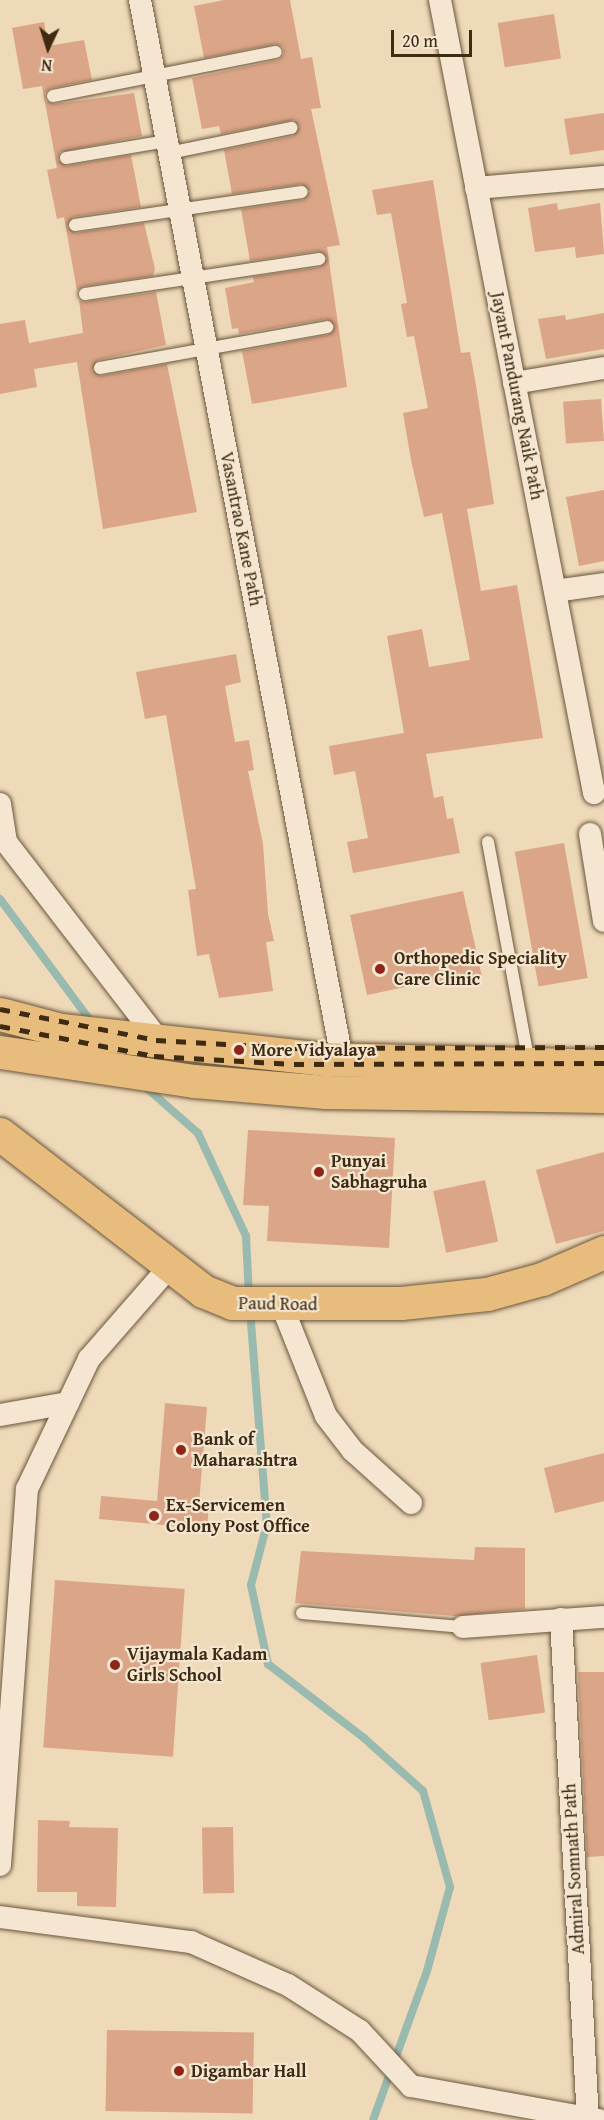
<!DOCTYPE html>
<style>
body{margin:0}
#map{position:relative;width:604px;height:2120px;overflow:hidden;background:#eed9b8;font-family:"Gentium Book Plus",serif}
div>[style]{position:absolute}
.stream>*{height:8px;margin:-4px;padding:0 4px;transform-origin:4px;border-radius:4px;background:#99baaf}
.building>*{inset:0;background:#dba587;transform-origin:0 0}
.roads{filter:drop-shadow(0 0 2px #6a563c) drop-shadow(0 0 2px #6a563c)}
.lane>*{height:12px;margin:-6px;padding:0 6px;transform-origin:6px;border-radius:6px;background:#f4e6d1}
.street>*{height:22px;margin:-11px;padding:0 11px;transform-origin:11px;border-radius:11px;background:#f4e6d1}
.primary>*{height:33px;margin:-16.5px;padding:0 16.5px;transform-origin:16.5px;border-radius:16.5px;background:#e7bc7c}
.rail>*{height:4.5px;margin-top:-2.25px;transform-origin:0;background:repeating-linear-gradient(90deg,#3e2b12 0 10px,transparent 0 20px)}
.dots>*{width:16px;height:16px;translate:-50% -50%;box-sizing:border-box;border:3px solid #f4e6d1;border-radius:50%}
span{translate:-50% -50%;white-space:nowrap;text-align:center;line-height:1.15;-webkit-text-stroke:4.5px #f4e6d1;paint-order:stroke}
.street-label{font-size:18px;color:#3e2b12}
.poi-label{font-size:18px;color:#3e2b12;font-weight:700}
.left{translate:0 -50%;text-align:left}
.north{position:absolute;left:18px;top:18px;width:60px;height:60px;-webkit-text-stroke:4px #f4e6d1;paint-order:stroke;rotate:184deg;font-size:16px;font-weight:700;line-height:24px;text-align:center;color:#3e2b12}
.north::after{content:'';display:block;margin:auto;width:21px;height:27px;background:#3e2b12;clip-path:polygon(50% 0,100% 100%,50% 72%,0 100%)}
.scale{position:absolute;left:391px;top:30px;width:81px;height:27px;box-sizing:border-box;border:3px solid #3e2b12;border-top:0;padding-left:8px;font-size:18px;line-height:21px;white-space:nowrap;color:#3e2b12;-webkit-text-stroke:4px #f4e6d1;paint-order:stroke}
</style>
<div id="map">
<div class="stream">
<div style="left:0;top:899px;width:156px;rotate:53.4deg"></div>
<div style="left:141px;top:1083px;width:76px;rotate:41.3deg"></div>
<div style="left:198px;top:1133px;width:114px;rotate:65deg"></div>
<div style="left:246px;top:1236px;width:61px;rotate:87.2deg"></div>
<div style="left:250px;top:1310px;width:215px;rotate:85.5deg"></div>
<div style="left:267px;top:1524px;width:63px;rotate:104.7deg"></div>
<div style="left:251px;top:1585px;width:81px;rotate:77.9deg"></div>
<div style="left:268px;top:1664px;width:121px;rotate:37.6deg"></div>
<div style="left:364px;top:1738px;width:79px;rotate:41.9deg"></div>
<div style="left:423px;top:1791px;width:100px;rotate:74.3deg"></div>
<div style="left:450px;top:1887px;width:87px;rotate:105.3deg"></div>
<div style="left:427px;top:1971px;width:158px;rotate:109.9deg"></div>
</div>
<div class="building">
<div style="clip-path:polygon(224px 0,290px 0,301px 59px,312px 57px,321px 108px,311px 109px,340px 245px,327px 247px,347px 387px,252px 404px,242px 351px,328px 335px,335px 326px,326px 319px,239px 334px,238px 328px,232px 329px,225px 288px,254px 282px,253px 277px,320px 267px,327px 258px,318px 251px,250px 261px,241px 209px,303px 200px,310px 191px,301px 184px,232px 194px,224px 150px,293px 136px,299px 127px,294px 120px,221px 134px,219px 126px,202px 129px,192px 78px,278px 60px,284px 54px,283px 47px,275px 44px,204px 58px,194px 6px)"></div>
<div style="left:554px;top:14px;width:45px;height:57px;rotate:81deg"></div>
<div style="clip-path:polygon(44px 22px,48px 46px,84px 40px,92px 80px,51px 88px,45px 93px,46px 101px,55px 104px,134px 93px,142px 136px,60px 152px,58px 160px,67px 166px,131px 155px,141px 207px,73px 217px,67px 227px,76px 233px,144px 223px,155px 269px,153px 276px,84px 286px,77px 291px,64px 217px,57px 219px,47px 170px,57px 168px,42px 86px,23px 89px,12px 28px)"></div>
<div style="clip-path:polygon(604px 113px,604px 150px,570px 155px,564px 119px)"></div>
<div style="clip-path:polygon(433px 180px,461px 353px,470px 352px,476px 385px,494px 504px,467px 509px,481px 591px,517px 585px,543px 738px,426px 754px,434px 798px,443px 796px,447px 819px,453px 818px,460px 853px,353px 873px,347px 842px,368px 838px,355px 771px,334px 775px,329px 746px,404px 733px,387px 636px,422px 629px,429px 667px,470px 660px,442px 513px,424px 517px,411px 460px,403px 413px,428px 408px,414px 336px,407px 337px,401px 304px,407px 303px,391px 213px,377px 215px,372px 190px)"></div>
<div style="clip-path:polygon(557px 203px,558px 210px,600px 203px,604px 254px,576px 258px,575px 247px,535px 252px,528px 208px)"></div>
<div style="clip-path:polygon(156px 292px,166px 345px,98px 360px,92px 370px,101px 376px,167px 364px,197px 512px,103px 529px,77px 362px,34px 369px,37px 387px,0 394px,0 324px,25px 320px,29px 343px,83px 333px,79px 300px,86px 302px)"></div>
<div style="clip-path:polygon(604px 313px,604px 349px,546px 359px,538px 319px,565px 315px,566px 320px)"></div>
<div style="left:601px;top:399px;width:42px;height:38px;rotate:86deg"></div>
<div style="clip-path:polygon(604px 490px,604px 561px,579px 566px,566px 497px)"></div>
<div style="clip-path:polygon(236px 654px,241px 682px,225px 686px,235px 742px,249px 740px,254px 770px,248px 771px,263px 844px,268px 914px,274px 941px,266px 942px,273px 991px,219px 998px,209px 954px,197px 956px,188px 890px,196px 889px,166px 715px,145px 719px,136px 672px)"></div>
<div style="left:564px;top:843px;width:137px;height:50px;rotate:80deg"></div>
<div style="clip-path:polygon(463px 891px,482px 977px,440px 986px,439px 980px,367px 995px,350px 915px)"></div>
<div style="clip-path:polygon(248px 1130px,395px 1138px,389px 1248px,267px 1241px,269px 1206px,243px 1205px)"></div>
<div style="clip-path:polygon(604px 1152px,604px 1231px,556px 1244px,536px 1170px)"></div>
<div style="left:485px;top:1180px;width:63px;height:53px;rotate:78deg"></div>
<div style="clip-path:polygon(165px 1403px,207px 1407px,199px 1504px,209px 1505px,207px 1529px,99px 1519px,101px 1496px,157px 1501px)"></div>
<div style="clip-path:polygon(604px 1453px,604px 1501px,555px 1513px,544px 1468px)"></div>
<div style="clip-path:polygon(475px 1547px,525px 1548px,525px 1609px,455px 1616px,295px 1603px,301px 1551px,474px 1560px)"></div>
<div style="left:55px;top:1580px;width:130px;height:168px;rotate:4deg"></div>
<div style="left:537px;top:1655px;width:58px;height:57px;rotate:82deg"></div>
<div style="clip-path:polygon(578px 1672px,604px 1672px,604px 1856px,587px 1857px)"></div>
<div style="clip-path:polygon(38px 1820px,70px 1821px,69px 1827px,118px 1828px,116px 1907px,77px 1906px,77px 1892px,37px 1892px)"></div>
<div style="left:233px;top:1827px;width:66px;height:31px;rotate:89deg"></div>
<div style="left:107px;top:2030px;width:147px;height:81px;rotate:1deg"></div>
</div>
<div class="roads">
<div class="lane">
<div style="left:53px;top:96px;width:227px;rotate:-11.2deg"></div>
<div style="left:169px;top:153px;width:125px;rotate:-11.6deg"></div>
<div style="left:66px;top:158px;width:102px;rotate:-9.6deg"></div>
<div style="left:75px;top:225px;width:229px;rotate:-8.3deg"></div>
<div style="left:85px;top:294px;width:237px;rotate:-8.5deg"></div>
<div style="left:100px;top:368px;width:231px;rotate:-10.2deg"></div>
<div style="left:488px;top:842px;width:225px;rotate:79.5deg"></div>
<div style="left:302px;top:1613px;width:162px;rotate:5deg"></div>
</div>
<div class="street">
<div style="left:140px;top:0;width:1078px;rotate:79.2deg"></div>
<div style="left:440px;top:0;width:808px;rotate:79.01deg"></div>
<div style="left:476px;top:188px;width:128px;rotate:-4.9deg"></div>
<div style="left:514px;top:383px;width:91px;rotate:-9.5deg"></div>
<div style="left:555px;top:591px;width:49px;rotate:-8.1deg"></div>
<div style="left:0;top:804px;width:38px;rotate:81deg"></div>
<div style="left:6px;top:842px;width:254px;rotate:52.4deg"></div>
<div style="left:590px;top:834px;width:88px;rotate:80.9deg"></div>
<div style="left:282px;top:1306px;width:118px;rotate:68.2deg"></div>
<div style="left:326px;top:1416px;width:44px;rotate:52.4deg"></div>
<div style="left:353px;top:1451px;width:78px;rotate:41.9deg"></div>
<div style="left:0;top:1415px;width:69px;rotate:-10deg"></div>
<div style="left:561px;top:1619px;width:502px;rotate:86.92deg"></div>
<div style="left:463px;top:1627px;width:141px;rotate:-4.1deg"></div>
<div style="left:0;top:1865px;width:377px;rotate:-85.9deg"></div>
<div style="left:27px;top:1489px;width:144px;rotate:-64.5deg"></div>
<div style="left:89px;top:1359px;width:123px;rotate:-48.9deg"></div>
<div style="left:0;top:1917px;width:193px;rotate:7.5deg"></div>
<div style="left:191px;top:1942px;width:106px;rotate:23.9deg"></div>
<div style="left:288px;top:1985px;width:85px;rotate:32.6deg"></div>
<div style="left:360px;top:2031px;width:75px;rotate:47.2deg"></div>
<div style="left:411px;top:2086px;width:191px;rotate:10.3deg"></div>
</div>
<div class="primary">
<div style="left:0;top:1014px;width:63px;rotate:14.7deg"></div>
<div style="left:61px;top:1030px;width:266px;rotate:6.3deg"></div>
<div style="left:325px;top:1059px;width:279px;rotate:1.4deg"></div>
<div style="left:0;top:1052px;width:196px;rotate:8.5deg"></div>
<div style="left:194px;top:1081px;width:132px;rotate:4.8deg"></div>
<div style="left:326px;top:1092px;width:278px;rotate:0.8deg"></div>
<div style="left:0;top:1134px;width:257px;rotate:37.7deg"></div>
<div style="left:203px;top:1291px;width:31px;rotate:22deg"></div>
<div style="left:232px;top:1303px;width:169px"></div>
<div style="left:401px;top:1303px;width:86px;rotate:-6deg"></div>
<div style="left:487px;top:1294px;width:57px;rotate:-15.3deg"></div>
<div style="left:542px;top:1279px;width:68px;rotate:-23.5deg"></div>
</div>
</div>
<div class="rail">
<div style="left:0;top:1009px;width:159px;rotate:11.2deg"></div>
<div style="left:156px;top:1040px;width:139px;rotate:3.3deg"></div>
<div style="left:295px;top:1048px;width:309px;rotate:-0.2deg"></div>
<div style="left:0;top:1026px;width:157px;rotate:11deg"></div>
<div style="left:154px;top:1056px;width:140px;rotate:3.3deg"></div>
<div style="left:294px;top:1064px;width:310px;rotate:-0.2deg"></div>
</div>
<div class="dots">
<div style="left:380px;top:969px;background:#8f2418"></div>
<div style="left:239px;top:1050px;background:#8f2418"></div>
<div style="left:319px;top:1172px;background:#8f2418"></div>
<div style="left:181px;top:1450px;background:#8f2418"></div>
<div style="left:154px;top:1516px;background:#8f2418"></div>
<div style="left:115px;top:1665px;background:#8f2418"></div>
<div style="left:179px;top:2071px;background:#8f2418"></div>
</div>
<div class="street-label">
<span style="left:517px;top:396px;rotate:79deg">Jayant Pandurang Naik Path</span>
<span style="left:241px;top:529px;rotate:79deg">Vasantrao Kane Path</span>
<span style="left:278px;top:1304px;rotate:1deg">Paud Road</span>
<span style="left:574px;top:1869px;rotate:-93deg">Admiral Somnath Path</span>
</div>
<div class="poi-label">
<span class="left" style="left:394px;top:969px">Orthopedic Speciality<br>Care Clinic</span>
<span class="left" style="left:251px;top:1050px">More Vidyalaya</span>
<span class="left" style="left:331px;top:1172px">Punyai<br>Sabhagruha</span>
<span class="left" style="left:193px;top:1450px">Bank of<br>Maharashtra</span>
<span class="left" style="left:166px;top:1516px">Ex-Servicemen<br>Colony Post Office</span>
<span class="left" style="left:127px;top:1665px">Vijaymala Kadam<br>Girls School</span>
<span class="left" style="left:191px;top:2071px">Digambar Hall</span>
</div>
<div class="north">N</div>
<div class="scale">20 m</div>
</div>
